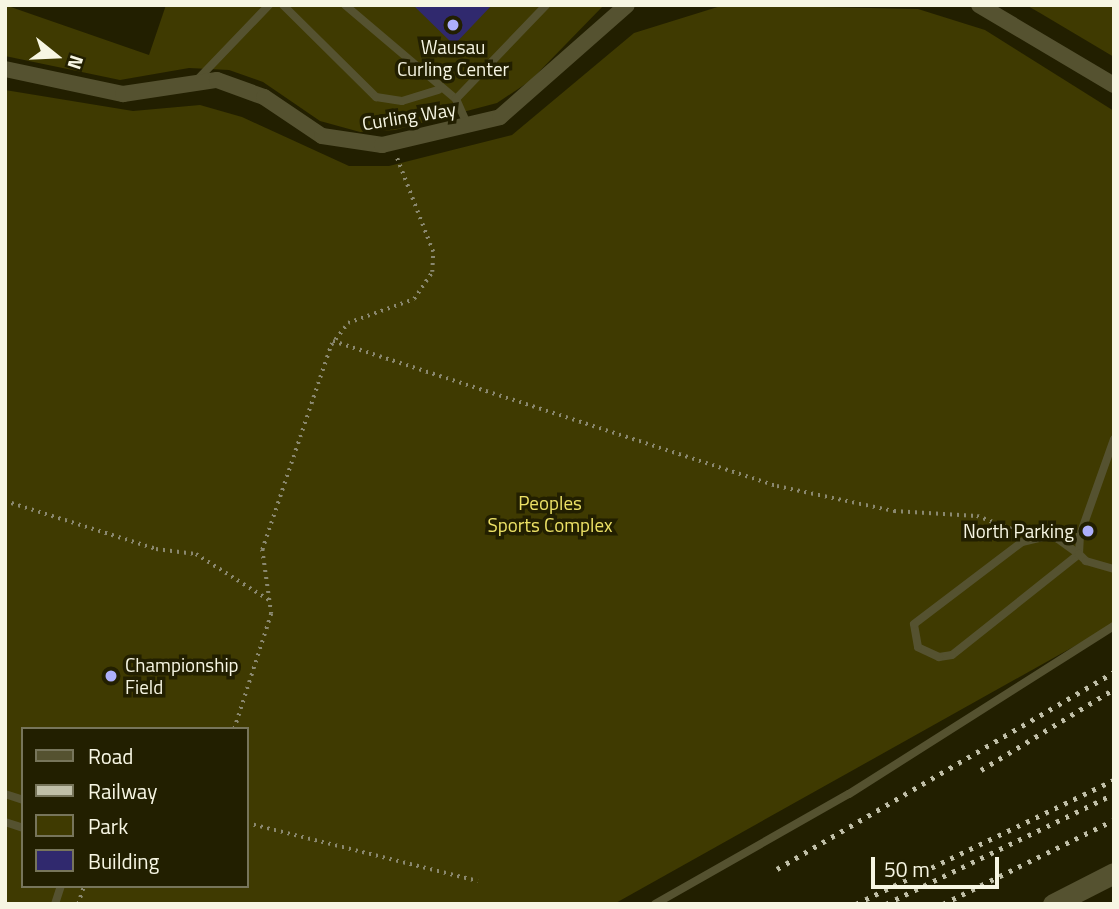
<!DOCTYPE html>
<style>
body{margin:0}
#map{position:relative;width:1119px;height:909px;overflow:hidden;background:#221f00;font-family:"Titillium Web",sans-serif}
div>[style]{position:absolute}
.green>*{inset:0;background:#3f3a01}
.building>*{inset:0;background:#30296e}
.path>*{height:3.5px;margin-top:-1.75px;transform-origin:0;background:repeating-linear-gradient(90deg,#8a886f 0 2px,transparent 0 7px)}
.service>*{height:8px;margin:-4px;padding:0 4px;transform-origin:4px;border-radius:4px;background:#555230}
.minor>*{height:16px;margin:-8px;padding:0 8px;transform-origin:8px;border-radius:8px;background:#555230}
.tertiary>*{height:21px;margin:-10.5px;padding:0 10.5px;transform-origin:10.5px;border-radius:10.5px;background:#555230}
.rail>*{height:5px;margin-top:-2.5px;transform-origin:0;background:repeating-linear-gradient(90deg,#c0bfa8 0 3.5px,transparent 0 10.5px)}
.dots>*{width:19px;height:19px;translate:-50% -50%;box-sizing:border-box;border:4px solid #221f00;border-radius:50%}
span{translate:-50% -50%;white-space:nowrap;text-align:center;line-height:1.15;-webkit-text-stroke:7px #221f00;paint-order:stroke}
.poi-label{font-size:19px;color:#f7f6e3}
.right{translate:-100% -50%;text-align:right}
.left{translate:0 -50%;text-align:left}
.street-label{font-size:19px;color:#f7f6e3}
.park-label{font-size:19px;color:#ece165}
.frame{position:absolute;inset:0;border:7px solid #f7f6e3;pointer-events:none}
.legend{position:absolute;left:21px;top:727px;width:228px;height:161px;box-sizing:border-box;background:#221f00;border:2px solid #77755b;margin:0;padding:9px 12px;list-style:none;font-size:21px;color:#f7f6e3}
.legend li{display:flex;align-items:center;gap:14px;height:35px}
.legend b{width:35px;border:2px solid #77755b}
.north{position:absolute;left:21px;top:21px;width:70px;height:70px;-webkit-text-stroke:5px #221f00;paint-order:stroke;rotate:108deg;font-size:19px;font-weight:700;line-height:28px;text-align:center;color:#f7f6e3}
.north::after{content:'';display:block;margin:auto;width:24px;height:32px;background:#f7f6e3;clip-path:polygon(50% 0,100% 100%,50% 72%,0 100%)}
.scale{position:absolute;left:871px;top:857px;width:128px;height:32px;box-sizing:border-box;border:4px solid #f7f6e3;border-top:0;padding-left:9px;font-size:21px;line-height:24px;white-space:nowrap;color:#f7f6e3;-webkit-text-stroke:5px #221f00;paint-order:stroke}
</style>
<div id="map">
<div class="green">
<div style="clip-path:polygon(5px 5px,149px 55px,166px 5px,604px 5px,530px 81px,497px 103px,395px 130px,360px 132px,320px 121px,263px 82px,229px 70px,189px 68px,120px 80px,5px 56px)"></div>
<div style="clip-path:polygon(evenodd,724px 5px,918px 9px,985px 30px,1114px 111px,1114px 624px,614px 904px,5px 904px,5px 90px,133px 111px,200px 105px,242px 117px,349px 166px,389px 166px,512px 135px,634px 33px,724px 5px,23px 729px,247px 729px,247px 886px,23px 886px,23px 729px)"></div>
<div style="clip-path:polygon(1026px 5px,1114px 5px,1114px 57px,1040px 13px)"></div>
</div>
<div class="building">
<div style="clip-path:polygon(413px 5px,492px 5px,454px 45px)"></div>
</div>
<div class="path">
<div style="left:333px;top:341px;width:467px;rotate:18.1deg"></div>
<div style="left:777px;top:486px;width:120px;rotate:12.1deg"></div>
<div style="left:894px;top:511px;width:83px;rotate:3.4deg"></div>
<div style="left:977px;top:516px;width:43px;rotate:20.6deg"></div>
<div style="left:5px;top:501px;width:158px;rotate:17.6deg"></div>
<div style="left:156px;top:549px;width:40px;rotate:7.1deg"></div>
<div style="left:196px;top:554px;width:86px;rotate:32.2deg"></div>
<div style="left:234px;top:729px;width:121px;rotate:-72.2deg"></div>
<div style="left:271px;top:614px;width:65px;rotate:-98deg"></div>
<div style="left:262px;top:550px;width:216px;rotate:-71.4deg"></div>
<div style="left:331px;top:345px;width:28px;rotate:-52deg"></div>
<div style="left:348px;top:323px;width:70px;rotate:-20deg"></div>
<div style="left:414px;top:299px;width:32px;rotate:-56deg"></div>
<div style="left:432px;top:272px;width:20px;rotate:-87deg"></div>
<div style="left:433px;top:252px;width:103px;rotate:-111.1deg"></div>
<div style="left:247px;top:823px;width:238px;rotate:14.1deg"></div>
<div style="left:78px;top:904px;width:19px;rotate:-72deg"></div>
</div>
<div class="service">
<div style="left:283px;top:5px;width:131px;rotate:44.7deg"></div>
<div style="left:376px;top:97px;width:26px;rotate:9deg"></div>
<div style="left:402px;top:101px;width:38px;rotate:-17deg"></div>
<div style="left:345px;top:5px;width:145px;rotate:40.3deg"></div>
<div style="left:456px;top:99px;width:30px;rotate:66deg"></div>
<div style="left:198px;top:79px;width:103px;rotate:-46.2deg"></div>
<div style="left:456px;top:99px;width:130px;rotate:-46.2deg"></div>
<div style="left:1114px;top:439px;width:102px;rotate:109.5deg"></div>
<div style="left:1080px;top:535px;width:19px;rotate:93deg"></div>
<div style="left:1079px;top:554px;width:162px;rotate:141.5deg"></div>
<div style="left:952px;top:655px;width:13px;rotate:171deg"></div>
<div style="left:939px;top:657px;width:23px;rotate:-155deg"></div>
<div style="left:918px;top:647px;width:23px;rotate:-100deg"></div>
<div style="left:914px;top:624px;width:136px;rotate:-37.2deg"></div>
<div style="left:1022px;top:542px;width:28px;rotate:-13deg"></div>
<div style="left:1049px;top:536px;width:9px;rotate:18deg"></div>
<div style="left:1058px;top:539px;width:26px;rotate:36deg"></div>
<div style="left:1079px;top:554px;width:10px;rotate:45deg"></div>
<div style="left:1086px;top:561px;width:29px;rotate:16deg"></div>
<div style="left:5px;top:794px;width:19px;rotate:18deg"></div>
<div style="left:5px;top:822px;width:19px;rotate:18deg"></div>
<div style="left:55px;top:904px;width:19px;rotate:-72deg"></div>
<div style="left:655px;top:904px;width:223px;rotate:-29.6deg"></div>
<div style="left:849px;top:794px;width:314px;rotate:-32.4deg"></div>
</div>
<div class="minor">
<div style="left:979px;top:5px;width:157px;rotate:30.7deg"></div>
<div style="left:5px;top:69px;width:121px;rotate:12deg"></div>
<div style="left:123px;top:94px;width:95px;rotate:-8.5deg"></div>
<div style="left:217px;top:80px;width:50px;rotate:19.9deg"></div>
<div style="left:264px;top:97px;width:70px;rotate:33.9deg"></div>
<div style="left:322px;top:136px;width:61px;rotate:8.5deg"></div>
<div style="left:382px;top:145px;width:121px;rotate:-13.3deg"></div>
<div style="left:500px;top:117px;width:169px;rotate:-41.4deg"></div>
</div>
<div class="tertiary">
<div style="left:1053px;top:904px;width:68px;rotate:-26.9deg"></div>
</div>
<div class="rail">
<div style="left:981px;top:770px;width:156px;rotate:-31.3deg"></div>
<div style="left:777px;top:869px;width:390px;rotate:-30.3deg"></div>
<div style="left:856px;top:904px;width:286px;rotate:-25.7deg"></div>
<div style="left:886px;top:904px;width:253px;rotate:-25.8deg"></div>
<div style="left:943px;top:904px;width:191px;rotate:-26.2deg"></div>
</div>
<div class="dots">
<div style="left:453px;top:25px;background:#adaffb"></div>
<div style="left:1088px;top:531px;background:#adaffb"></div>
<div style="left:111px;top:676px;background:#adaffb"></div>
</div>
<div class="poi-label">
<span style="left:453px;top:58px">Wausau<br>Curling Center</span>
<span class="right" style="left:1074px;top:531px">North Parking</span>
<span class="left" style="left:125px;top:676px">Championship<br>Field</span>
</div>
<div class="street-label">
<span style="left:409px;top:116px;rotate:-9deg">Curling Way</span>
</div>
<div class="park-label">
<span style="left:550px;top:514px">Peoples<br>Sports Complex</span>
</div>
<div class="frame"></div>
<ul class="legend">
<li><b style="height:9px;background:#555230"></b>Road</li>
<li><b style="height:9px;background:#c0bfa8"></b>Railway</li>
<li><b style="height:19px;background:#3f3a01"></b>Park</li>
<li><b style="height:19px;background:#30296e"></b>Building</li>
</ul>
<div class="north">N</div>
<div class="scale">50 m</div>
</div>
